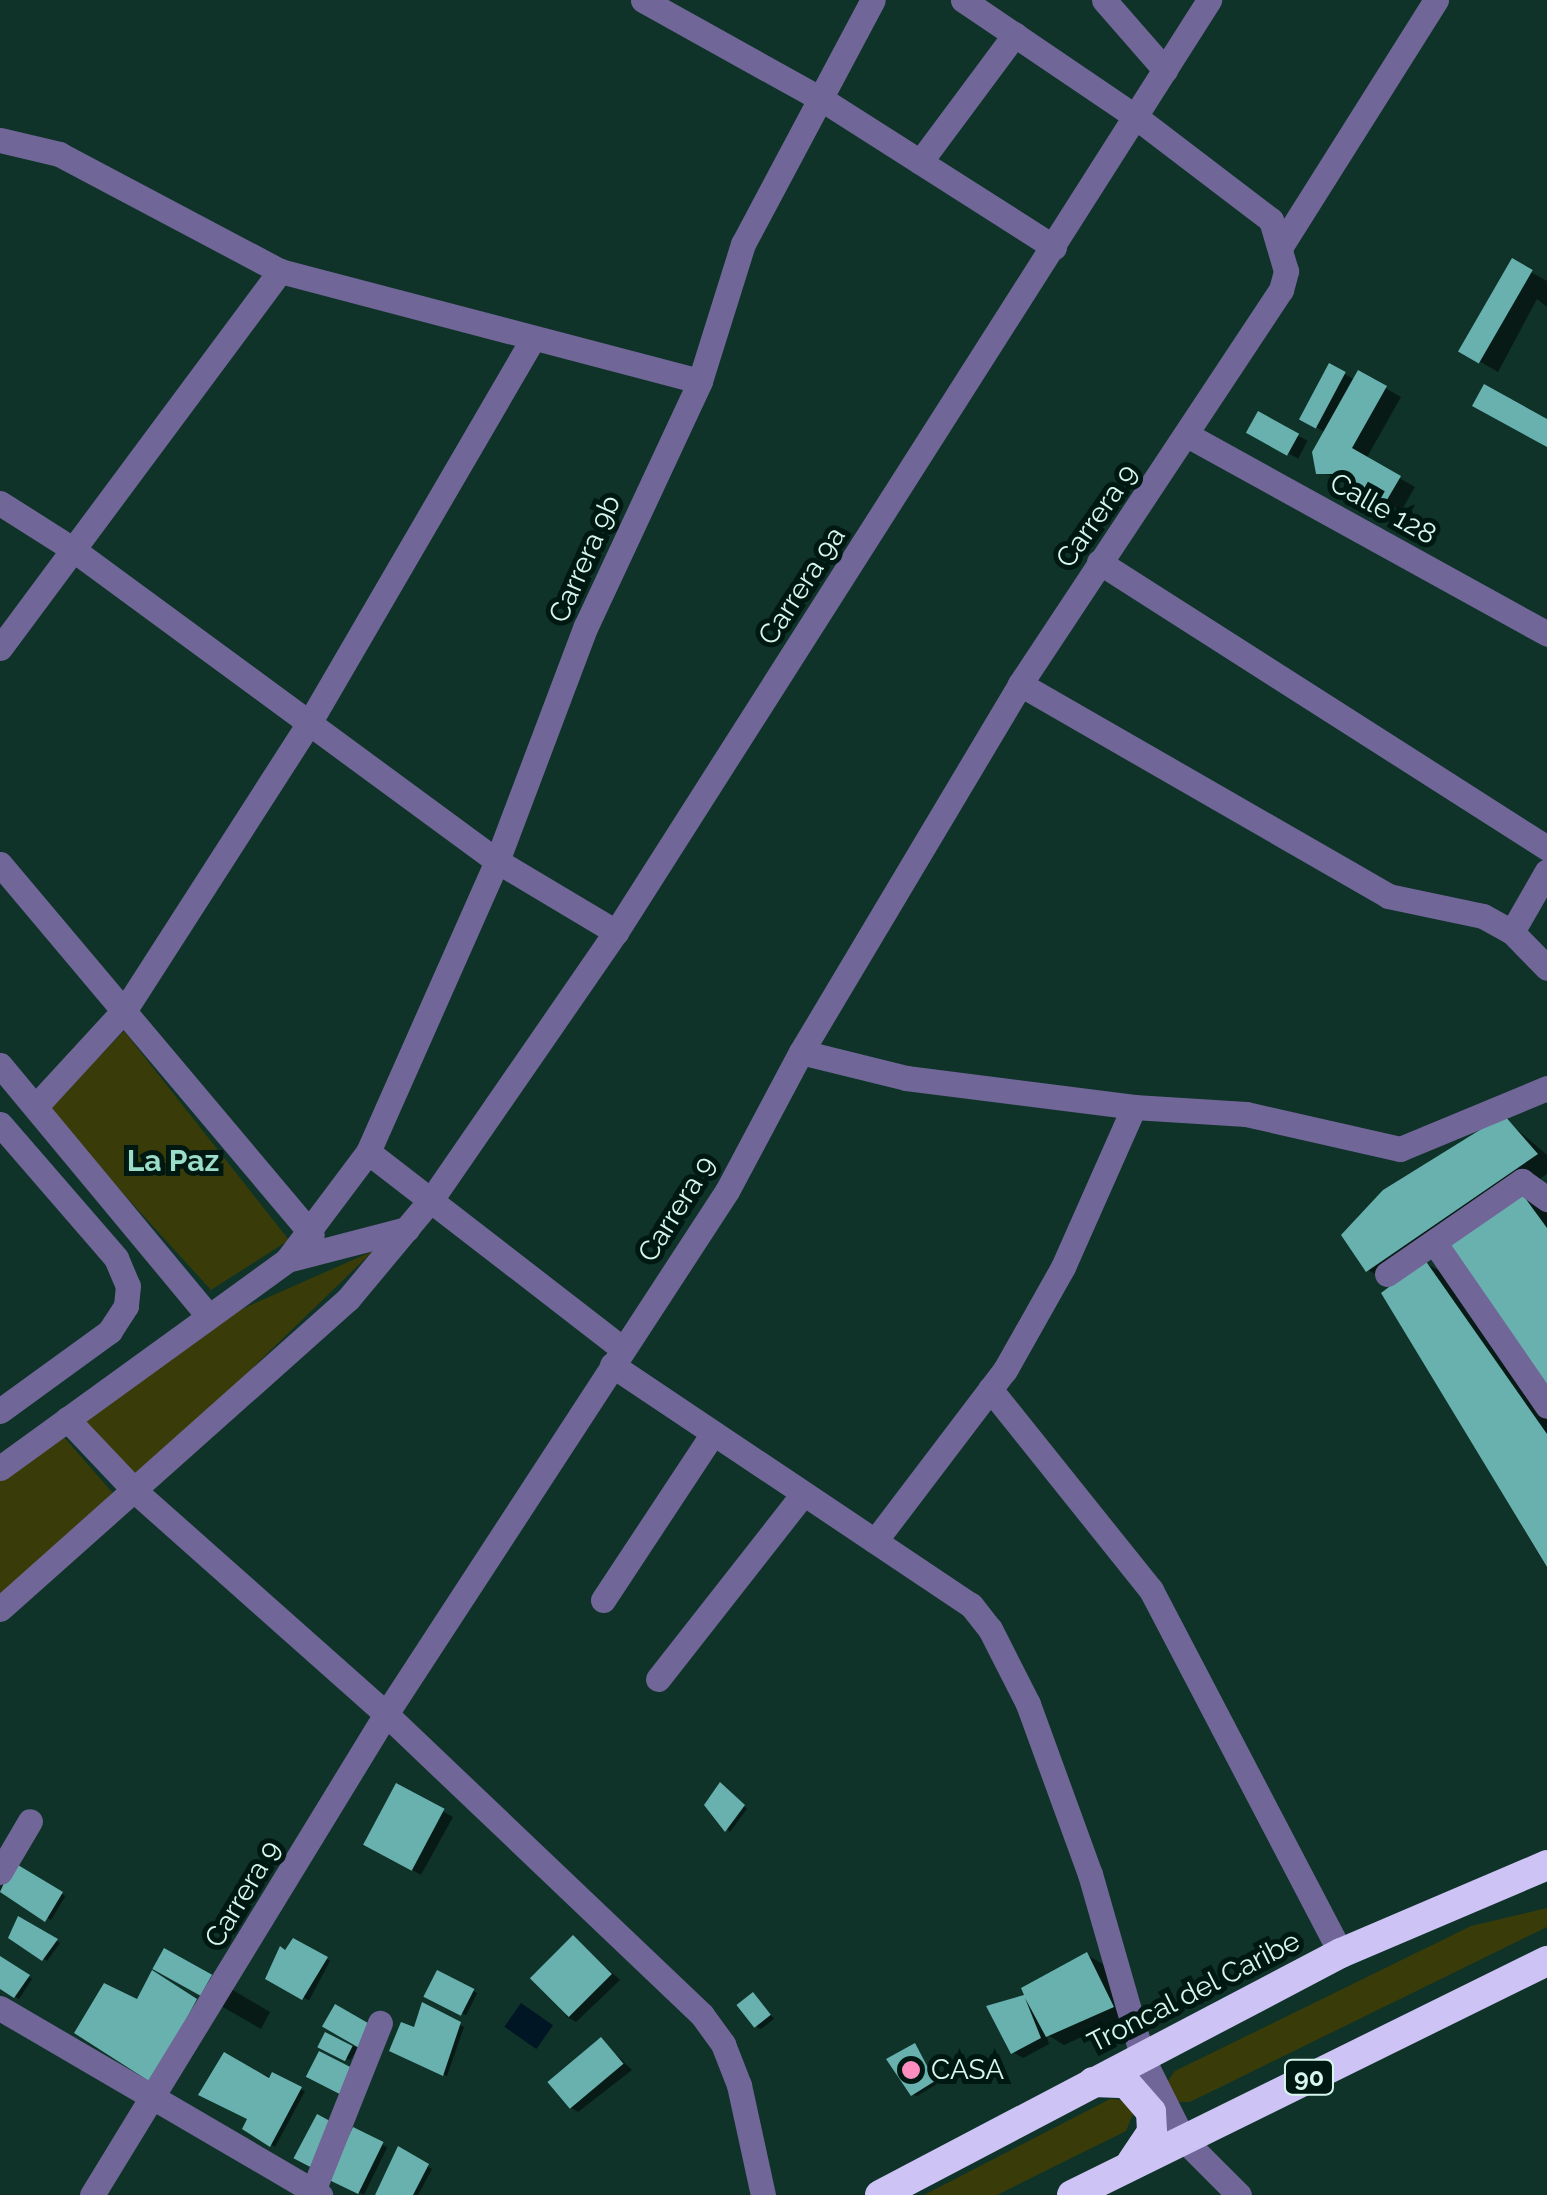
<!DOCTYPE html>
<style>
body{margin:0}
#map{position:relative;width:1547px;height:2195px;overflow:hidden;background:#0f3229;font-family:Raleway,sans-serif}
div>[style]{position:absolute}
.green>*{inset:0;background:#393c08}
.water>*{inset:0;background:#001624;transform-origin:0 0}
.shadow>*{inset:0;background:#0007;transform-origin:0 0}
.building>*{inset:0;background:#69b1af;transform-origin:0 0}
.minor>*{height:25px;margin:-12.5px;padding:0 12.5px;transform-origin:12.5px;border-radius:12.5px;background:#706697}
.highway>*{height:30px;margin:-15px;padding:0 15px;transform-origin:15px;border-radius:15px;background:#cdc4f5}
.dots>*{width:28px;height:28px;translate:-50% -50%;box-sizing:border-box;border:5px solid #001812;border-radius:50%}
span{translate:-50% -50%;white-space:nowrap;text-align:center;line-height:1.15;-webkit-text-stroke:10px #001812;paint-order:stroke}
.shield-label span{padding:2px 8px;background:#001812;border:2px solid;border-radius:8px;-webkit-text-stroke-width:0}
.shield-label{font-size:25px;color:#d7f7ec;font-weight:700}
.street-label{font-size:28px;color:#d7f7ec}
.poi-label{font-size:28px;color:#d7f7ec}
.left{translate:0 -50%;text-align:left}
.neighbourhood-label{font-size:30px;color:#9bddc8;font-weight:700}
</style>
<div id="map">
<div class="green">
<div style="clip-path:polygon(124px 1031px,289px 1240px,211px 1290px,47px 1110px)"></div>
<div style="clip-path:polygon(373px 1251px,135px 1482px,85px 1420px,210px 1323px)"></div>
<div style="clip-path:polygon(63px 1436px,118px 1499px,0 1601px,0 1481px)"></div>
<div style="clip-path:polygon(1547px 1908px,1547px 1927px,1190px 2102px,1178px 2102px,1167px 2082px,1175px 2071px,1471px 1926px)"></div>
<div style="clip-path:polygon(1110px 2099px,1125px 2100px,1134px 2112px,1126px 2131px,997px 2195px,924px 2195px)"></div>
</div>
<div class="water">
<div style="left:521px;top:2003px;width:39px;height:29px;rotate:35deg"></div>
</div>
<div class="shadow">
<div style="clip-path:polygon(1513px 262px,1547px 281px,1547px 307px,1537px 299px,1498px 372px,1464px 352px)"></div>
<div style="clip-path:polygon(1330px 366px,1355px 380px,1359px 373px,1401px 397px,1366px 459px,1415px 487px,1401px 511px,1352px 482px,1319px 472px,1326px 433px,1301px 418px)"></div>
<div style="left:1259px;top:415px;width:55px;height:20px;rotate:28deg"></div>
<div style="clip-path:polygon(1504px 1118px,1547px 1155px,1547px 1174px,1519px 1193px,1547px 1213px,1547px 1382px,1482px 1223px,1390px 1282px,1368px 1270px)"></div>
<div style="clip-path:polygon(1425px 1263px,1447px 1275px,1547px 1419px,1547px 1568px,1384px 1294px)"></div>
<div style="left:397px;top:1786px;width:64px;height:66px;rotate:29deg"></div>
<div style="clip-path:polygon(724px 1788px,747px 1809px,730px 1832px,707px 1805px)"></div>
<div style="left:14px;top:1865px;width:60px;height:28px;rotate:31deg"></div>
<div style="clip-path:polygon(19px 1919px,60px 1943px,47px 1961px,11px 1937px)"></div>
<div style="clip-path:polygon(574px 1938px,620px 1980px,576px 2022px,566px 2016px)"></div>
<div style="left:293px;top:1941px;width:42px;height:45px;rotate:28deg"></div>
<div style="clip-path:polygon(1087px 1955px,1103px 1964px,1128px 2016px,1064px 2045px,1046px 2034px,1049px 2044px,1023px 2058px,1013px 2052px,1024px 1998px,1030px 2002px)"></div>
<div style="clip-path:polygon(0 1959px,32px 1979px,19px 1999px,0 1986px)"></div>
<div style="clip-path:polygon(155px 1968px,211px 1977px,270px 2012px,261px 2029px)"></div>
<div style="left:438px;top:1973px;width:44px;height:25px;rotate:27deg"></div>
<div style="clip-path:polygon(757px 1998px,774px 2019px,761px 2029px,757px 2027px)"></div>
<div style="clip-path:polygon(424px 2006px,464px 2027px,447px 2076px,392px 2050px,415px 2031px)"></div>
<div style="clip-path:polygon(374px 2029px,350px 2060px,321px 2046px,326px 2035px,356px 2047px)"></div>
<div style="clip-path:polygon(601px 2040px,632px 2070px,578px 2112px,568px 2106px)"></div>
<div style="clip-path:polygon(915px 2046px,937px 2084px,917px 2096px,912px 2094px)"></div>
<div style="clip-path:polygon(240px 2065px,305px 2091px,275px 2147px,245px 2128px,250px 2118px)"></div>
<div style="left:354px;top:2131px;width:37px;height:53px;rotate:26deg"></div>
<div style="clip-path:polygon(399px 2150px,432px 2169px,418px 2195px,378px 2195px)"></div>
</div>
<div class="building">
<div style="left:1512px;top:258px;width:24px;height:108px;rotate:30deg"></div>
<div style="left:1329px;top:363px;width:19px;height:64px;rotate:28deg"></div>
<div style="clip-path:polygon(1358px 370px,1387px 386px,1352px 448px,1401px 476px,1384px 505px,1335px 474px,1316px 474px,1312px 452px)"></div>
<div style="clip-path:polygon(1484px 384px,1547px 419px,1547px 447px,1472px 406px)"></div>
<div style="left:1258px;top:411px;width:47px;height:25px;rotate:29deg"></div>
<div style="clip-path:polygon(1504px 1115px,1538px 1154px,1366px 1272px,1341px 1235px,1383px 1190px)"></div>
<div style="clip-path:polygon(1520px 1191px,1547px 1228px,1547px 1386px,1450px 1246px)"></div>
<div style="clip-path:polygon(1425px 1260px,1547px 1434px,1547px 1567px,1381px 1293px)"></div>
<div style="clip-path:polygon(720px 1782px,745px 1805px,725px 1832px,704px 1805px)"></div>
<div style="left:396px;top:1783px;width:55px;height:70px;rotate:28deg"></div>
<div style="clip-path:polygon(13px 1862px,63px 1892px,45px 1922px,0 1892px)"></div>
<div style="clip-path:polygon(18px 1916px,58px 1939px,42px 1961px,8px 1938px)"></div>
<div style="left:573px;top:1935px;width:55px;height:61px;rotate:45deg"></div>
<div style="clip-path:polygon(293px 1938px,328px 1957px,302px 2000px,265px 1979px,280px 1946px,285px 1950px)"></div>
<div style="left:164px;top:1948px;width:55px;height:24px;rotate:29deg"></div>
<div style="clip-path:polygon(1087px 1952px,1114px 2007px,1046px 2037px,1025px 1998px,1041px 2038px,1011px 2054px,986px 2006px,1024px 1995px,1021px 1988px)"></div>
<div style="clip-path:polygon(0 1956px,30px 1975px,14px 1998px,0 1989px)"></div>
<div style="clip-path:polygon(152px 1970px,197px 1999px,152px 2083px,74px 2033px,104px 1983px,137px 1999px)"></div>
<div style="left:437px;top:1970px;width:42px;height:30px;rotate:27deg"></div>
<div style="left:753px;top:1992px;width:29px;height:21px;rotate:52deg"></div>
<div style="clip-path:polygon(422px 2002px,461px 2022px,443px 2076px,389px 2051px,401px 2022px,414px 2027px)"></div>
<div style="left:335px;top:2004px;width:43px;height:26px;rotate:30deg"></div>
<div style="left:325px;top:2032px;width:31px;height:17px;rotate:27deg"></div>
<div style="left:601px;top:2037px;width:35px;height:70px;rotate:50deg"></div>
<div style="clip-path:polygon(915px 2043px,935px 2081px,911px 2096px,886px 2059px)"></div>
<div style="left:319px;top:2051px;width:45px;height:29px;rotate:27deg"></div>
<div style="clip-path:polygon(224px 2052px,269px 2078px,272px 2072px,302px 2087px,270px 2147px,242px 2129px,247px 2119px,198px 2095px)"></div>
<div style="left:317px;top:2114px;width:19px;height:50px;rotate:28deg"></div>
<div style="left:353px;top:2127px;width:34px;height:58px;rotate:26deg"></div>
<div style="clip-path:polygon(398px 2146px,429px 2164px,413px 2195px,375px 2195px)"></div>
</div>
<div class="minor">
<div style="left:643px;top:0;width:206px;rotate:29.1deg"></div>
<div style="left:823px;top:100px;width:274px;rotate:32.5deg"></div>
<div style="left:1104px;top:0;width:93px;rotate:48.9deg"></div>
<div style="left:0;top:140px;width:61px;rotate:13.3deg"></div>
<div style="left:59px;top:154px;width:250px;rotate:27.9deg"></div>
<div style="left:280px;top:271px;width:434px;rotate:14.7deg"></div>
<div style="left:920px;top:162px;width:159px;rotate:-53.4deg"></div>
<div style="left:1281px;top:246px;width:291px;rotate:-57.8deg"></div>
<div style="left:1189px;top:436px;width:409px;rotate:28.9deg"></div>
<div style="left:0;top:503px;width:84px;rotate:32.4deg"></div>
<div style="left:71px;top:548px;width:529px;rotate:36.31deg"></div>
<div style="left:497px;top:861px;width:139px;rotate:30.8deg"></div>
<div style="left:1099px;top:562px;width:532px;rotate:32.55deg"></div>
<div style="left:0;top:648px;width:470px;rotate:-53.4deg"></div>
<div style="left:1020px;top:684px;width:425px;rotate:29.9deg"></div>
<div style="left:1388px;top:896px;width:97px;rotate:11.9deg"></div>
<div style="left:1483px;top:916px;width:33px;rotate:29deg"></div>
<div style="left:1512px;top:932px;width:50px;rotate:45.8deg"></div>
<div style="left:0;top:864px;width:484px;rotate:49.9deg"></div>
<div style="left:1512px;top:932px;width:70px;rotate:-60.2deg"></div>
<div style="left:801px;top:1052px;width:108px;rotate:13.9deg"></div>
<div style="left:906px;top:1078px;width:230px;rotate:7.2deg"></div>
<div style="left:1134px;top:1107px;width:112px;rotate:3.6deg"></div>
<div style="left:1246px;top:1114px;width:158px;rotate:12.8deg"></div>
<div style="left:1400px;top:1149px;width:159px;rotate:-22.5deg"></div>
<div style="left:0;top:1065px;width:322px;rotate:50.3deg"></div>
<div style="left:36px;top:1106px;width:133px;rotate:-47.4deg"></div>
<div style="left:126px;top:1008px;width:336px;rotate:-57.3deg"></div>
<div style="left:308px;top:725px;width:447px;rotate:-59.8deg"></div>
<div style="left:0;top:1124px;width:177px;rotate:49.1deg"></div>
<div style="left:116px;top:1258px;width:30px;rotate:67deg"></div>
<div style="left:128px;top:1286px;width:20px;rotate:96deg"></div>
<div style="left:126px;top:1306px;width:30px;rotate:123deg"></div>
<div style="left:110px;top:1331px;width:136px;rotate:144deg"></div>
<div style="left:368px;top:1152px;width:321px;rotate:37.7deg"></div>
<div style="left:1434px;top:1242px;width:199px;rotate:55.4deg"></div>
<div style="left:287px;top:1260px;width:124px;rotate:-14.5deg"></div>
<div style="left:1387px;top:1274px;width:164px;rotate:-34.6deg"></div>
<div style="left:1522px;top:1181px;width:31px;rotate:36deg"></div>
<div style="left:612px;top:1365px;width:432px;rotate:33.8deg"></div>
<div style="left:971px;top:1605px;width:31px;rotate:52deg"></div>
<div style="left:990px;top:1629px;width:84px;rotate:63.1deg"></div>
<div style="left:1028px;top:1704px;width:181px;rotate:70deg"></div>
<div style="left:1090px;top:1874px;width:192px;rotate:74deg"></div>
<div style="left:1143px;top:2059px;width:89px;rotate:63.4deg"></div>
<div style="left:1183px;top:2139px;width:79px;rotate:45deg"></div>
<div style="left:990px;top:1389px;width:258px;rotate:51.3deg"></div>
<div style="left:1151px;top:1590px;width:410px;rotate:62.4deg"></div>
<div style="left:67px;top:1419px;width:99px;rotate:46.6deg"></div>
<div style="left:135px;top:1491px;width:336px;rotate:41.6deg"></div>
<div style="left:386px;top:1714px;width:436px;rotate:43.6deg"></div>
<div style="left:702px;top:2015px;width:36px;rotate:54deg"></div>
<div style="left:723px;top:2044px;width:44px;rotate:68.7deg"></div>
<div style="left:739px;top:2085px;width:113px;rotate:77.7deg"></div>
<div style="left:0;top:1468px;width:354px;rotate:-35.9deg"></div>
<div style="left:287px;top:1260px;width:135px;rotate:-53.1deg"></div>
<div style="left:368px;top:1152px;width:318px;rotate:-66.1deg"></div>
<div style="left:497px;top:861px;width:251px;rotate:-69.3deg"></div>
<div style="left:586px;top:626px;width:270px;rotate:-65deg"></div>
<div style="left:700px;top:381px;width:144px;rotate:-72.6deg"></div>
<div style="left:743px;top:244px;width:276px;rotate:-62deg"></div>
<div style="left:875px;top:1541px;width:215px;rotate:-52.8deg"></div>
<div style="left:1005px;top:1370px;width:118px;rotate:-60.6deg"></div>
<div style="left:1063px;top:1267px;width:175px;rotate:-66.1deg"></div>
<div style="left:603px;top:1600px;width:200px;rotate:-56.6deg"></div>
<div style="left:0;top:1609px;width:466px;rotate:-41.7deg"></div>
<div style="left:348px;top:1299px;width:133px;rotate:-50.2deg"></div>
<div style="left:433px;top:1197px;width:322px;rotate:-55.4deg"></div>
<div style="left:616px;top:932px;width:1105px;rotate:-57.53deg"></div>
<div style="left:658px;top:1679px;width:235px;rotate:-51.9deg"></div>
<div style="left:0;top:1872px;width:59px;rotate:-59.5deg"></div>
<div style="left:0;top:2008px;width:371px;rotate:30.3deg"></div>
<div style="left:313px;top:2191px;width:181px;rotate:-68.3deg"></div>
<div style="left:92px;top:2195px;width:564px;rotate:-58.57deg"></div>
<div style="left:386px;top:1714px;width:624px;rotate:-56.9deg"></div>
<div style="left:727px;top:1191px;width:157px;rotate:-62deg"></div>
<div style="left:801px;top:1052px;width:428px;rotate:-59.2deg"></div>
<div style="left:1020px;top:684px;width:473px;rotate:-56.5deg"></div>
<div style="left:1281px;top:290px;width:20px;rotate:-75deg"></div>
<div style="left:1286px;top:271px;width:53px;rotate:-106.4deg"></div>
<div style="left:1271px;top:220px;width:170px;rotate:-142.7deg"></div>
<div style="left:1136px;top:117px;width:209px;rotate:-145.9deg"></div>
</div>
<div class="highway">
<div style="left:1093px;top:2082px;width:33px;rotate:2deg"></div>
<div style="left:1126px;top:2083px;width:38px;rotate:49deg"></div>
<div style="left:1151px;top:2112px;width:20px;rotate:87deg"></div>
<div style="left:1152px;top:2132px;width:36px;rotate:124deg"></div>
<div style="left:880px;top:2195px;width:521px;rotate:-27.7deg"></div>
<div style="left:1341px;top:1953px;width:224px;rotate:-23.1deg"></div>
<div style="left:1072px;top:2195px;width:530px;rotate:-26.23deg"></div>
</div>
<div class="dots">
<div style="left:911px;top:2070px;background:#fd8ebf"></div>
</div>
<div class="shield-label">
<span style="left:1309px;top:2077px">90</span>
</div>
<div class="street-label">
<span style="left:1383px;top:509px;rotate:29deg">Calle 128</span>
<span style="left:1097px;top:516px;rotate:-55deg">Carrera 9</span>
<span style="left:585px;top:559px;rotate:-66deg">Carrera 9b</span>
<span style="left:802px;top:586px;rotate:-57deg">Carrera 9a</span>
<span style="left:677px;top:1209px;rotate:-58deg">Carrera 9</span>
<span style="left:243px;top:1894px;rotate:-59deg">Carrera 9</span>
<span style="left:1194px;top:1992px;rotate:-27deg">Troncal del Caribe</span>
</div>
<div class="poi-label">
<span class="left" style="left:931px;top:2070px">CASA</span>
</div>
<div class="neighbourhood-label">
<span style="left:173px;top:1161px">La Paz</span>
</div>
</div>
